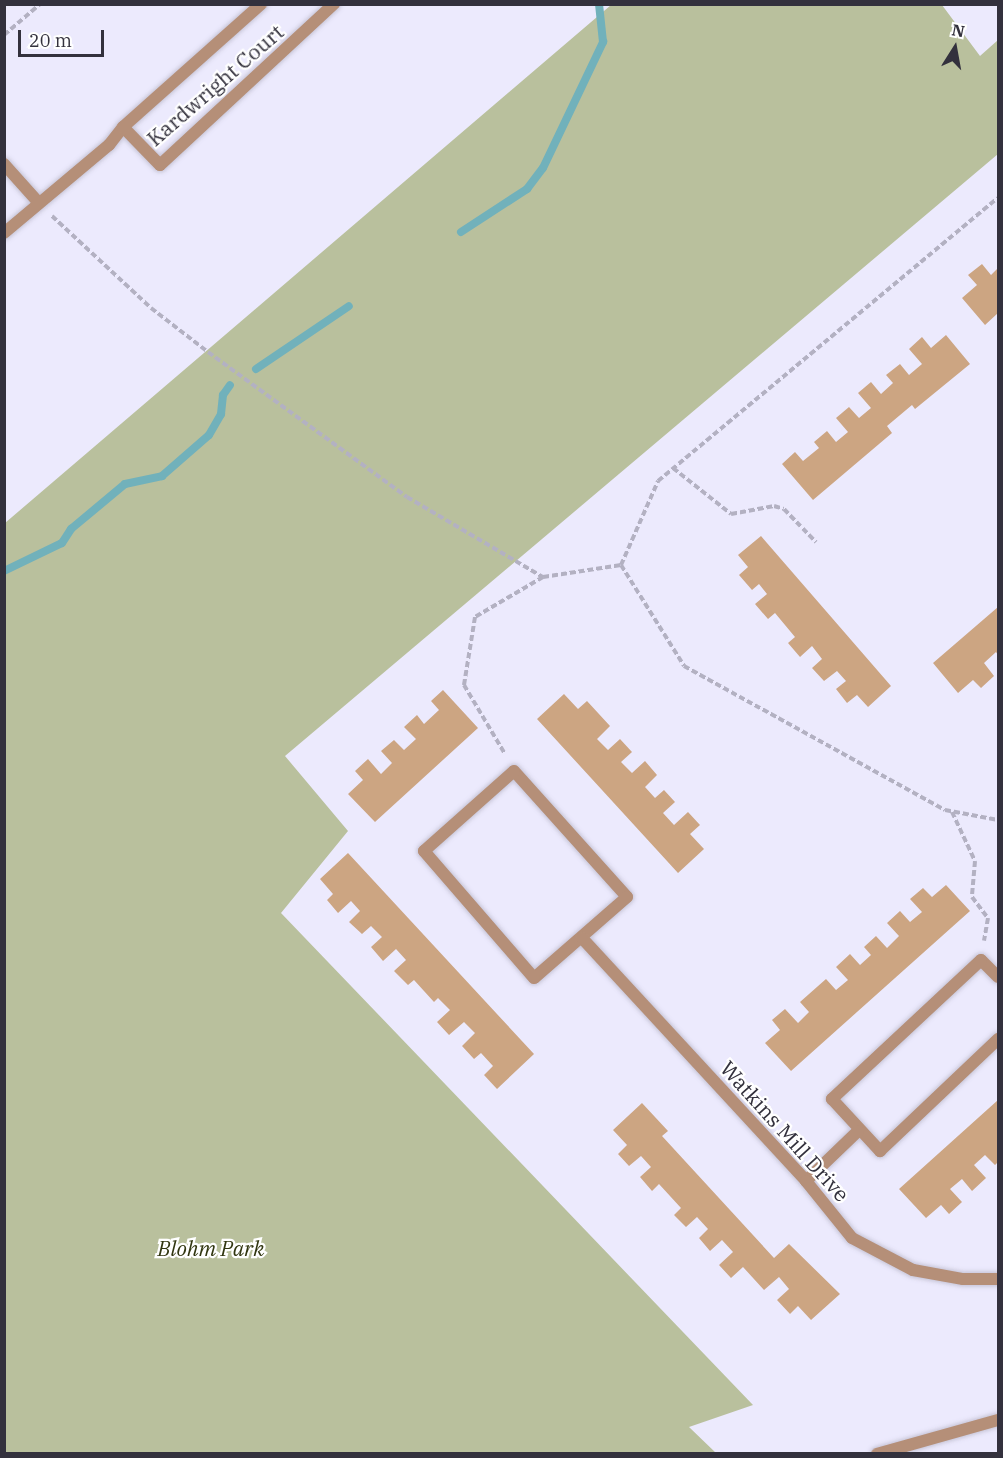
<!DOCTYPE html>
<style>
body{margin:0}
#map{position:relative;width:1003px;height:1458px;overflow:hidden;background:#eceafd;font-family:"IBM Plex Serif",serif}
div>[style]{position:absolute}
.green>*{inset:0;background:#b9c09d}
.stream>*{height:8px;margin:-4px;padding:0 4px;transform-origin:4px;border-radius:4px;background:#71b1bb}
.building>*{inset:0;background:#cca582}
.path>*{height:4px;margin-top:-2px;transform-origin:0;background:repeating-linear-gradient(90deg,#b3b1c2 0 6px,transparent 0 9px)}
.roads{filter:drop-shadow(0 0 2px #c7c5d7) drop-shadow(0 0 2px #c7c5d7)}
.service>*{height:12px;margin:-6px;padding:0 6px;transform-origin:6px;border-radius:6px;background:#b58f78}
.minor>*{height:12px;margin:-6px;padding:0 6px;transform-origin:6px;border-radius:6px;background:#b58f78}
.tertiary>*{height:12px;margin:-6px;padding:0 6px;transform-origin:6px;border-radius:6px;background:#b58f78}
span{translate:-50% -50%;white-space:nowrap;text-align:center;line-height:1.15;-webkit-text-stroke:4.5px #fff;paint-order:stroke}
.street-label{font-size:21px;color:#33313d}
.park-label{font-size:21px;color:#313610;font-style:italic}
.frame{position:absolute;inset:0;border:6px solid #33313d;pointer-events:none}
.north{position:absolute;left:925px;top:18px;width:60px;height:60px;-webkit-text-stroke:4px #fff;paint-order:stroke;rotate:11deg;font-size:16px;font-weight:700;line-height:24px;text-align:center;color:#33313d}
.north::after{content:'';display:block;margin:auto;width:21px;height:27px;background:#33313d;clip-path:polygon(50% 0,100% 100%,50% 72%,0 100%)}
.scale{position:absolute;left:18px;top:30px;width:86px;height:27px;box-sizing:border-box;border:3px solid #33313d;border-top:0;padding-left:8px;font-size:18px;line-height:21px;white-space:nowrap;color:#33313d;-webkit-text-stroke:4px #fff;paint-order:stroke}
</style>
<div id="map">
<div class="green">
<div style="clip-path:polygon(611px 5px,942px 5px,980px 56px,998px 40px,998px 154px,285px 756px,348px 831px,281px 913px,753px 1405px,689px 1427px,716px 1453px,5px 1453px,5px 523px)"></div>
</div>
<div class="stream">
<div style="left:461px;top:232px;width:79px;rotate:-33.1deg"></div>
<div style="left:527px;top:189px;width:26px;rotate:-53deg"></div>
<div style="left:543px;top:168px;width:140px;rotate:-64.5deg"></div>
<div style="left:603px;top:42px;width:38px;rotate:-96deg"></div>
<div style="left:256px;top:369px;width:112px;rotate:-34.1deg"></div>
<div style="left:4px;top:571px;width:64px;rotate:-25.8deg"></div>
<div style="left:62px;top:543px;width:17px;rotate:-57deg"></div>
<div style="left:71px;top:529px;width:70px;rotate:-39.8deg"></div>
<div style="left:125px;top:484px;width:38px;rotate:-12deg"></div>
<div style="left:162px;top:476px;width:62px;rotate:-41.1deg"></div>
<div style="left:209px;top:435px;width:24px;rotate:-60deg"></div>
<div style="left:221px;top:414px;width:19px;rotate:-84deg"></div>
<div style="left:223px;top:395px;width:12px;rotate:-55deg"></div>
</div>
<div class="building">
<div style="clip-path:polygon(982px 264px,991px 275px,998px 268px,998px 313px,985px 325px,962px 298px,977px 285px,968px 275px)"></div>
<div style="clip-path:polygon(946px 335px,970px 364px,915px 409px,912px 405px,887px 426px,892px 433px,813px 500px,782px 464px,795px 452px,803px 461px,819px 448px,814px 442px,827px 431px,836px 442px,848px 432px,836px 418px,849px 407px,859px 418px,871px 408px,858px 393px,871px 382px,881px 394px,893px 383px,886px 375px,900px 364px,909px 375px,922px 364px,909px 349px,922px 337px,931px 348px)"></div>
<div style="clip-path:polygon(761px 536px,891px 686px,868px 707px,857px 695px,847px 703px,836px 689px,846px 681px,837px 671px,824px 681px,812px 668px,822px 659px,812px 646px,800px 657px,788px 643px,795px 637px,775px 613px,768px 619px,755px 604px,767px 594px,759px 584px,752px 590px,739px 575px,748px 567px,738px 555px)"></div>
<div style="clip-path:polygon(998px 607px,998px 655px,996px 652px,984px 663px,994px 676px,981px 688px,973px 680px,958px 693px,933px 663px)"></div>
<div style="clip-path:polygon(443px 690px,478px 728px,375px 822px,348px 794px,363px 780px,355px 771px,368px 759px,381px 774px,392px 763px,381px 751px,394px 740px,404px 750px,416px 739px,404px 727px,417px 715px,424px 724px,439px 710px,431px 701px)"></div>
<div style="clip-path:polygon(564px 694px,578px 709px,587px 701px,610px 726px,597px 739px,608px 750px,620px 739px,632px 752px,621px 762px,632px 773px,645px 761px,657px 775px,645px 787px,655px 798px,664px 790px,675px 802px,663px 813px,674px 825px,688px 812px,700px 825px,690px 834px,704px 849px,678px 873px,537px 719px)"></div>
<div style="clip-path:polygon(348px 853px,534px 1054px,497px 1089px,484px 1075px,493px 1066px,481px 1053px,474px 1059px,462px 1046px,475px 1033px,464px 1022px,449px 1035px,437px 1022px,450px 1010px,438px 998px,434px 1002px,414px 980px,408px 985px,394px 971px,406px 960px,396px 949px,383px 961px,371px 947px,382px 937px,371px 926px,362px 934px,349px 922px,360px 911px,351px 901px,338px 913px,327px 900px,333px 894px,320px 879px)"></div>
<div style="clip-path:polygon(946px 885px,970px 911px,791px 1071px,765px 1043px,780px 1030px,772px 1020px,785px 1009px,798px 1023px,809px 1012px,800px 1002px,826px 979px,836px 990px,848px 980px,836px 967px,850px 954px,860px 965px,871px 955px,864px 947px,876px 936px,887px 948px,899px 936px,887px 923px,900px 911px,910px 922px,922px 912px,910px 899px,923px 888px,932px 897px)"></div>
<div style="clip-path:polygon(998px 1100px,998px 1162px,995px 1165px,985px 1155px,974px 1165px,986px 1178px,972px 1191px,962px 1179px,950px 1189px,962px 1202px,949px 1214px,941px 1205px,926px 1218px,899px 1189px)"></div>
<div style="clip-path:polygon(642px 1103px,668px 1131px,662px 1136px,774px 1258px,789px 1244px,840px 1294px,811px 1320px,798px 1306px,790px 1314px,777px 1300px,789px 1289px,779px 1277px,764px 1290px,743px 1267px,731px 1278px,719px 1265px,733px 1252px,722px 1240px,710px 1251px,699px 1238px,708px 1229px,697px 1217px,686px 1227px,674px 1215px,681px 1208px,659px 1184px,652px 1191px,640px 1177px,651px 1167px,641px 1156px,629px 1166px,618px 1154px,627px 1145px,613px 1130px)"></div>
</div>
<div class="path">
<div style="left:4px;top:35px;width:48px;rotate:-40.7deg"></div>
<div style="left:52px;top:216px;width:135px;rotate:42.9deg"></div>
<div style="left:151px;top:308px;width:72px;rotate:37.7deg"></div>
<div style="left:208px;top:352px;width:246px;rotate:36.1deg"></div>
<div style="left:407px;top:497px;width:158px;rotate:30.5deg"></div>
<div style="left:543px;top:577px;width:79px;rotate:149.5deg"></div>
<div style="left:475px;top:617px;width:69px;rotate:99.2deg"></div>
<div style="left:464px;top:685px;width:80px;rotate:59.3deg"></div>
<div style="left:673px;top:468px;width:74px;rotate:38.4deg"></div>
<div style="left:731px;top:514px;width:44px;rotate:-10.5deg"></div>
<div style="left:774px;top:506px;width:10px;rotate:17deg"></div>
<div style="left:784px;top:509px;width:46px;rotate:45.9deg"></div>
<div style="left:621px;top:565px;width:119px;rotate:58deg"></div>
<div style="left:684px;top:666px;width:298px;rotate:28.9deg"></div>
<div style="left:945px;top:810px;width:54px;rotate:10.7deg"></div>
<div style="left:543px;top:577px;width:79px;rotate:-8.7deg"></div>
<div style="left:621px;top:565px;width:92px;rotate:-66.2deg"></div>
<div style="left:658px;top:481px;width:442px;rotate:-39.8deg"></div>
<div style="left:952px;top:812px;width:54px;rotate:64.9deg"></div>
<div style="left:975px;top:861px;width:36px;rotate:95deg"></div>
<div style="left:972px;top:897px;width:26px;rotate:53deg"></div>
<div style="left:988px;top:918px;width:23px;rotate:100deg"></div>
</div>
<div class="roads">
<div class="service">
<div style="left:998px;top:977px;width:24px;rotate:-135deg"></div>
<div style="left:981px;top:960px;width:204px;rotate:137deg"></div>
<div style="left:832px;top:1099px;width:71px;rotate:47.3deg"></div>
<div style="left:880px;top:1151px;width:163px;rotate:-43.5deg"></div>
<div style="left:806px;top:1181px;width:72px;rotate:-43.9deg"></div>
</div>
<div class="minor">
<div style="left:123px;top:127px;width:53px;rotate:45.8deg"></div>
<div style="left:160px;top:165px;width:237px;rotate:-42.8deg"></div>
<div style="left:4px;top:164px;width:52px;rotate:48.1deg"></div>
<div style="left:4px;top:233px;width:137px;rotate:-40deg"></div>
<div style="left:109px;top:145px;width:23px;rotate:-52deg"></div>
<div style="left:123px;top:127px;width:185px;rotate:-41.7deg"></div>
<div style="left:514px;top:771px;width:169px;rotate:48.1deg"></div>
<div style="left:627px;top:897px;width:123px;rotate:138.9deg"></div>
<div style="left:534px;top:978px;width:168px;rotate:-130.9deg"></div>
<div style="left:424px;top:851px;width:120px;rotate:-41.6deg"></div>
<div style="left:582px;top:938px;width:330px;rotate:47.3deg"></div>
<div style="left:806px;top:1181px;width:73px;rotate:51.1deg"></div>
<div style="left:852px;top:1238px;width:69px;rotate:27.7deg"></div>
<div style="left:913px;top:1270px;width:51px;rotate:10.2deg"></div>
<div style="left:963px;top:1279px;width:35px"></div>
</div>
<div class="tertiary">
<div style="left:877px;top:1454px;width:126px;rotate:-15.7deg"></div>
</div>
</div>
<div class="street-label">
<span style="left:215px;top:85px;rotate:-41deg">Kardwright Court</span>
<span style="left:785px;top:1131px;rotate:48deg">Watkins Mill Drive</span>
</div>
<div class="park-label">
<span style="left:211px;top:1248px">Blohm Park</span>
</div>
<div class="frame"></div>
<div class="north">N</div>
<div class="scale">20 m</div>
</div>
